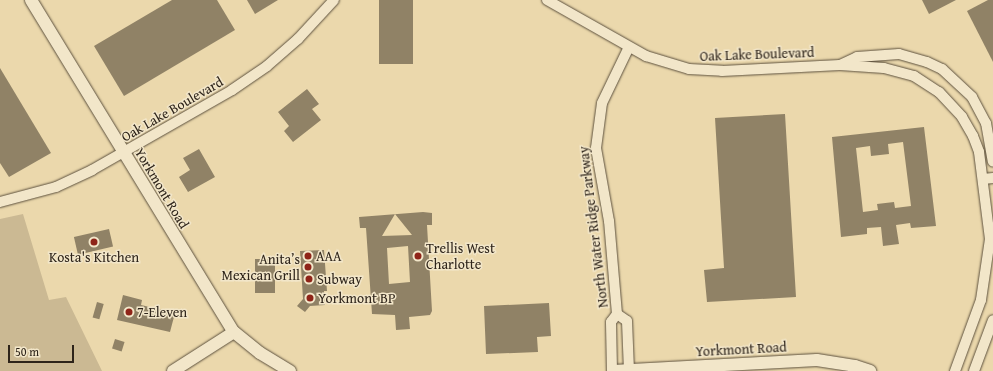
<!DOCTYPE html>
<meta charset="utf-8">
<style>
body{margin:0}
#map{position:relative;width:993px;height:371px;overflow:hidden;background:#ebd8ac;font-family:"Gentium Book Plus",serif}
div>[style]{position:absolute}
.green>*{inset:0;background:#cbb993}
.building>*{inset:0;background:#908266;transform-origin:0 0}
.roads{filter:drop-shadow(0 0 1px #5d513e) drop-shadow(0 0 1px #5d513e)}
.minor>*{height:10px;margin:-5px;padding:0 5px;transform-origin:5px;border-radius:5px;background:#f2e6c9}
.tertiary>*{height:12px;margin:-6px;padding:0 6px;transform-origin:6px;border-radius:6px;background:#f2e6c9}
.dots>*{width:11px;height:11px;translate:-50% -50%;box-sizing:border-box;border:2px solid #f2e6c9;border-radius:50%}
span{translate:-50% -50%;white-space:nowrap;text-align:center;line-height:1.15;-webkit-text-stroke:3px #f2e6c9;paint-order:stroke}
.street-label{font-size:14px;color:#2e241a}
.poi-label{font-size:14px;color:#2e241a}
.left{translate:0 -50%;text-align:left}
.right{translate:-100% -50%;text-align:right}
.scale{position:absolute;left:8px;top:345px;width:66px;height:18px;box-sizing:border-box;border:2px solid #2e241a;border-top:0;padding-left:5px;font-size:12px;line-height:14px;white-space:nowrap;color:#2e241a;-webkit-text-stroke:3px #f2e6c9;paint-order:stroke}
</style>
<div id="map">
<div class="green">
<div style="clip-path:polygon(23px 214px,49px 300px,66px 297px,102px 371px,0 371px,0 219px)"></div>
</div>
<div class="building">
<div style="clip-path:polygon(172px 0,217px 0,235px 30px,124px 96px,94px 46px)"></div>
<div style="clip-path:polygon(247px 0,278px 0,255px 14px)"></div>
<div style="left:379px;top:0;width:34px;height:64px"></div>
<div style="clip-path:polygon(922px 0,956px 0,929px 14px)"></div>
<div style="clip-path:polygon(988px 0,993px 0,993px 62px,967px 11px)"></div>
<div style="clip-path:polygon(0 68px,51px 153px,9px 177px,0 163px)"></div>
<div style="clip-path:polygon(307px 89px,319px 104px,312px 109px,321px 120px,293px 142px,284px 131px,289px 126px,278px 112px)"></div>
<div style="clip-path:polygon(785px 114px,796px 297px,707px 302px,704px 270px,724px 268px,715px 118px)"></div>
<div style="clip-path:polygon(evenodd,924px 127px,936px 226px,911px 228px,910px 223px,896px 225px,899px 244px,883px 246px,881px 227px,867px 228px,867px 234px,841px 237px,832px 137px,924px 127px,903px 142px,911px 206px,895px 208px,894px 202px,877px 204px,878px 210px,863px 212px,856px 148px,870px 146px,871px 156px,889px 154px,888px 144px,903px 142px)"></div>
<div style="clip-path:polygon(199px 149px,215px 177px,188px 192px,179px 177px,190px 170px,183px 158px)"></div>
<div style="clip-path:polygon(evenodd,423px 212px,432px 213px,432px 225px,427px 225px,432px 311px,430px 315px,409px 317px,410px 329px,396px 330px,395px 315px,372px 314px,366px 228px,360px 228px,359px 217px,423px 212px,395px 214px,412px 235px,382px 236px,395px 214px,423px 212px,408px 246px,410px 282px,389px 284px,387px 248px,408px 246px)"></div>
<div style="left:109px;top:229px;width:18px;height:36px;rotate:77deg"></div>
<div style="clip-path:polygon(324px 250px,327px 291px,324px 291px,325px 305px,310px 306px,305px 312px,297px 306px,303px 299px,300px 251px)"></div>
<div style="left:255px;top:259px;width:20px;height:34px"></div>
<div style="clip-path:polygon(123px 295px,142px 300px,141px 305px,175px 313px,170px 332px,117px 320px)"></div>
<div style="left:97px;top:302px;width:7px;height:16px;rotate:16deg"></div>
<div style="clip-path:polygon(549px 303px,551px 336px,537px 337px,538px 352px,486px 354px,484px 306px)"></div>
<div style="left:115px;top:339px;width:10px;height:10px;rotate:17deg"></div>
</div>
<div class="roads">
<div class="minor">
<div style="left:547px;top:0;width:114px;rotate:29.5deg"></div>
<div style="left:646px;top:56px;width:45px;rotate:16.8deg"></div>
<div style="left:689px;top:69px;width:33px;rotate:3deg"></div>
<div style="left:722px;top:71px;width:118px;rotate:-2.9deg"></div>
<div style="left:840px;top:65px;width:44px;rotate:3.9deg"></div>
<div style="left:884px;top:68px;width:31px;rotate:15deg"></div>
<div style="left:914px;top:76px;width:30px;rotate:33deg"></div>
<div style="left:939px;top:92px;width:34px;rotate:47deg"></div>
<div style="left:962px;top:117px;width:22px;rotate:60deg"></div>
<div style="left:973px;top:136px;width:17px;rotate:69deg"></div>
<div style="left:979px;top:152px;width:88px;rotate:82.8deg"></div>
<div style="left:990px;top:239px;width:62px;rotate:98.4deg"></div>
<div style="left:981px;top:300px;width:76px;rotate:110.1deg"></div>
<div style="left:840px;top:65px;width:19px;rotate:-25deg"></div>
<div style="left:857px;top:57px;width:42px;rotate:-4.1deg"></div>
<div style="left:899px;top:54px;width:29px;rotate:16deg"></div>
<div style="left:927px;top:62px;width:17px;rotate:25deg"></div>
<div style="left:942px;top:69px;width:41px;rotate:43deg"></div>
<div style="left:972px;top:97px;width:30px;rotate:62deg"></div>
<div style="left:986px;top:123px;width:39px;rotate:80deg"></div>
<div style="left:983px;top:179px;width:10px;rotate:-6deg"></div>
<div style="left:0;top:202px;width:58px;rotate:-15deg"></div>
<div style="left:56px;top:187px;width:40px;rotate:-25deg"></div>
<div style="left:92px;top:170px;width:161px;rotate:-29.7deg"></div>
<div style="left:232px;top:90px;width:42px;rotate:-34.4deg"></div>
<div style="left:267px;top:66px;width:41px;rotate:-41.1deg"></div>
<div style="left:298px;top:39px;width:53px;rotate:-47.3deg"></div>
<div style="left:617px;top:314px;width:93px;rotate:-94.9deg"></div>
<div style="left:609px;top:221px;width:74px;rotate:-100.1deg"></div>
<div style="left:596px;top:148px;width:45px;rotate:-82.4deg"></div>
<div style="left:602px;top:103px;width:62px;rotate:-64.3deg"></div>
<div style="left:612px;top:371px;width:49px;rotate:-91.2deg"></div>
<div style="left:611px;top:322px;width:10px;rotate:-53deg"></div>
<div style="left:617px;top:314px;width:12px;rotate:35deg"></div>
<div style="left:627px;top:321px;width:50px;rotate:87.7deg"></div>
<div style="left:974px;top:371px;width:54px;rotate:-69.6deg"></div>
</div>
<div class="tertiary">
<div style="left:31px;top:0;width:389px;rotate:58.6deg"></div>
<div style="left:234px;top:332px;width:33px;rotate:39deg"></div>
<div style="left:260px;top:353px;width:35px;rotate:31deg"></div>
<div style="left:173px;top:371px;width:72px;rotate:-32.6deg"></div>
<div style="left:613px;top:371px;width:204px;rotate:-3.1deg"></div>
<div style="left:817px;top:360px;width:38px;rotate:9deg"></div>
<div style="left:855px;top:366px;width:16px;rotate:18deg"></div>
</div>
</div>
<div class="dots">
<div style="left:94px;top:242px;background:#8f2418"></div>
<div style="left:308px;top:256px;background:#8f2418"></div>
<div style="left:418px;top:256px;background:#8f2418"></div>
<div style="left:308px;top:267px;background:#8f2418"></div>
<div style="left:309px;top:279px;background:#8f2418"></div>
<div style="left:310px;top:298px;background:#8f2418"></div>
<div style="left:129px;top:312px;background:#8f2418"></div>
</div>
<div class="street-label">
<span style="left:757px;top:54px;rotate:-2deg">Oak Lake Boulevard</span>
<span style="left:172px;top:109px;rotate:-30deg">Oak Lake Boulevard</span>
<span style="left:162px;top:188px;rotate:59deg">Yorkmont Road</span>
<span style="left:593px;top:227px;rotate:-97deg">North Water Ridge Parkway</span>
<span style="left:741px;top:349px;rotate:-3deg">Yorkmont Road</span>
</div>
<div class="poi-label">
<span class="left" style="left:426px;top:256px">Trellis West<br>Charlotte</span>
<span class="left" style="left:316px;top:256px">AAA</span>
<span style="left:94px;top:257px">Kosta's Kitchen</span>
<span class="right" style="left:300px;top:267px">Anita’s<br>Mexican Grill</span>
<span class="left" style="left:317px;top:279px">Subway</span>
<span class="left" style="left:318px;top:298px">Yorkmont BP</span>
<span class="left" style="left:137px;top:312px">7-Eleven</span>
</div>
<div class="scale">50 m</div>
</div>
